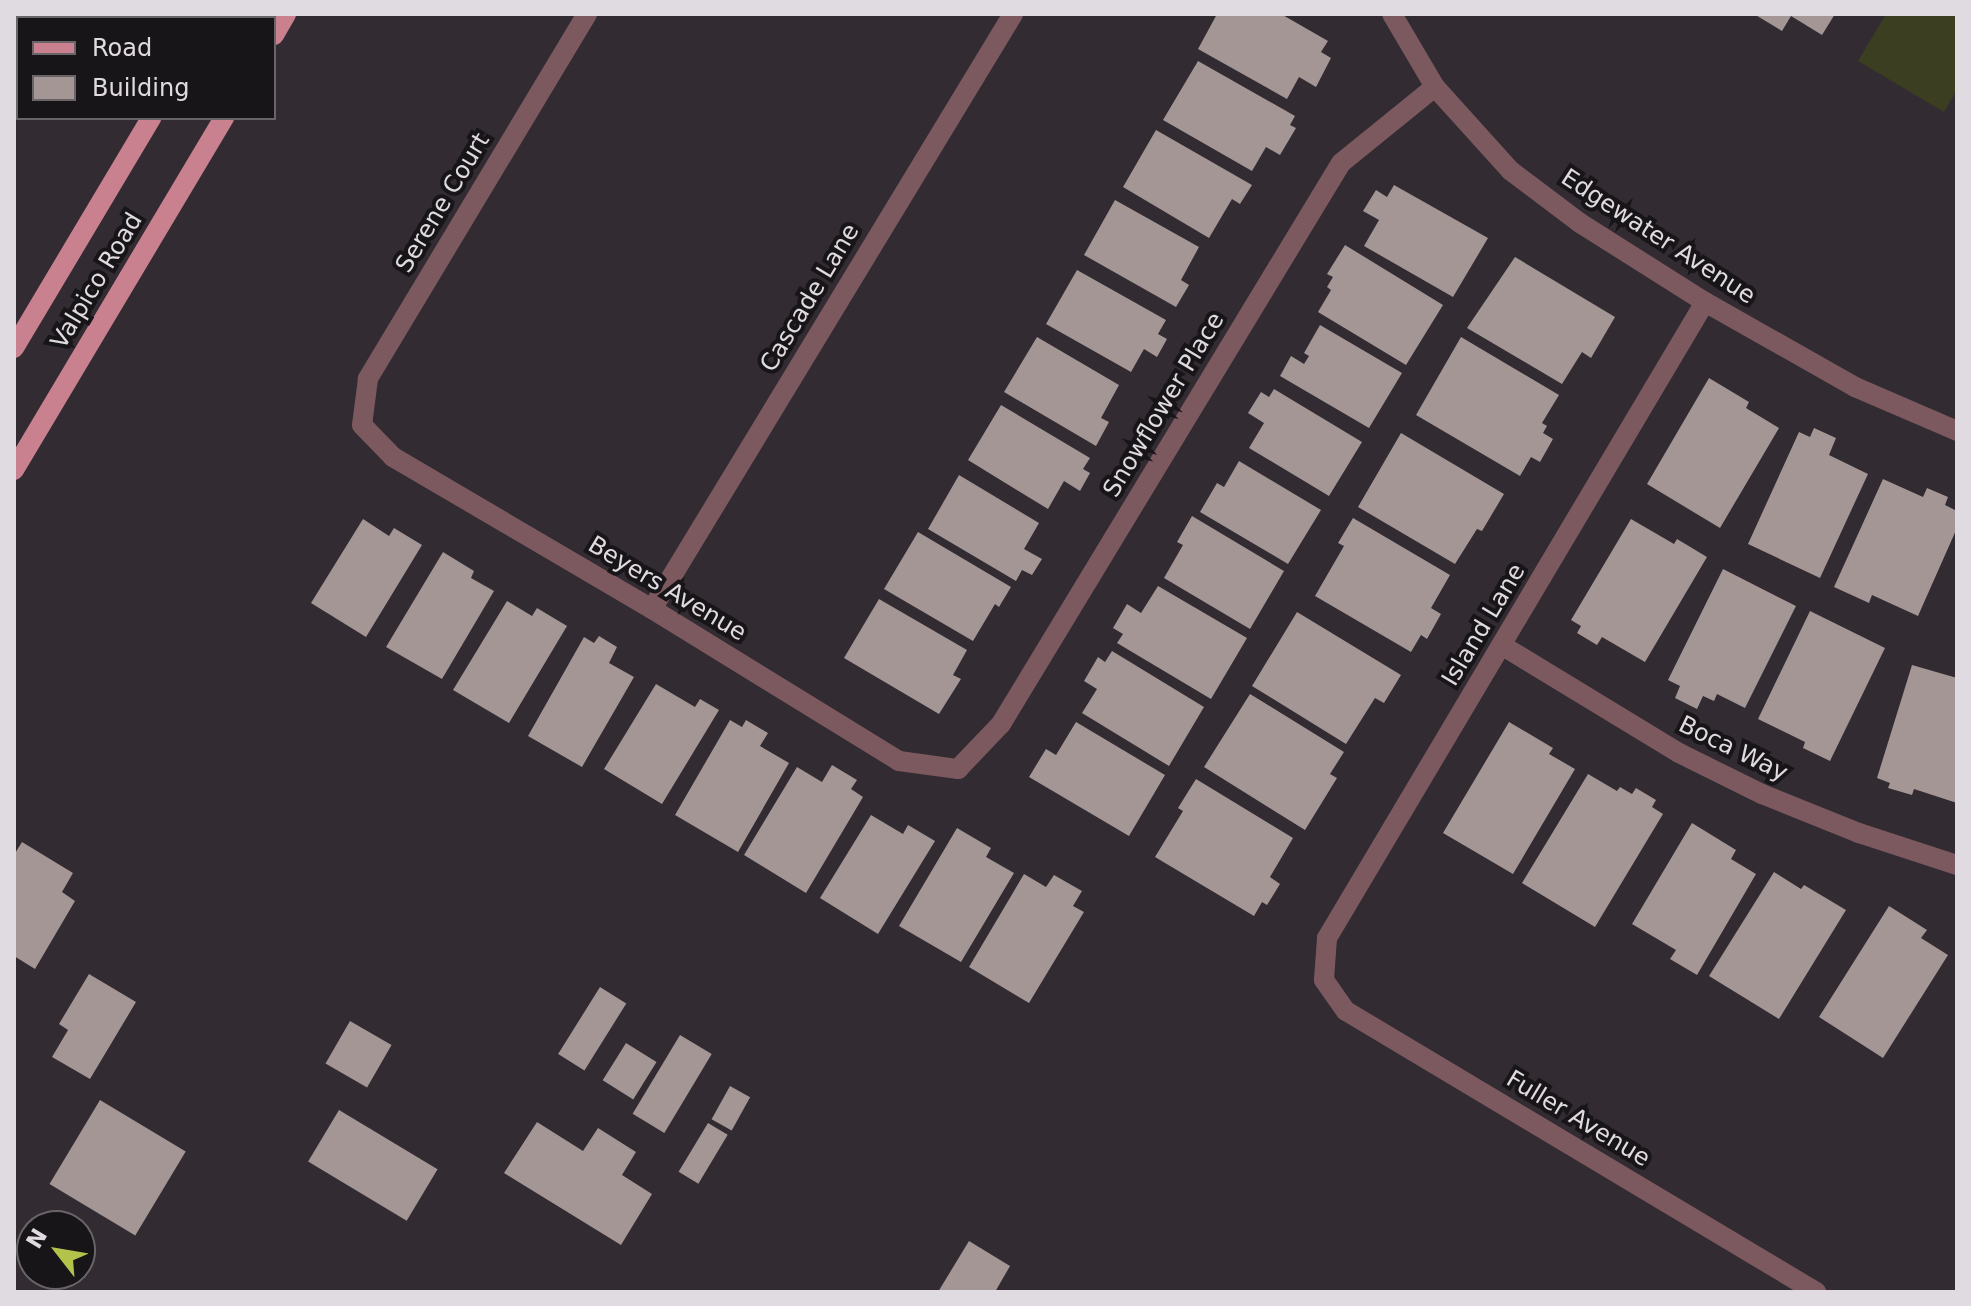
<!DOCTYPE html>
<style>
body{margin:0}
#map{position:relative;width:1971px;height:1306px;overflow:hidden;background:#322b32;font-family:"DejaVu Sans",sans-serif}
div>[style]{position:absolute}
.green>*{inset:0;background:#3b3e21}
.building>*{inset:0;background:#a39695;transform-origin:0 0}
.minor>*{height:20px;margin:-10px;padding:0 10px;transform-origin:10px;border-radius:10px;background:#7c595f}
.major>*{height:20px;margin:-10px;padding:0 10px;transform-origin:10px;border-radius:10px;background:#c98190}
span{translate:-50% -50%;white-space:nowrap;text-align:center;line-height:1.15;-webkit-text-stroke:8px #181518;paint-order:stroke}
.street-label{font-size:24px;color:#e0dbe0}
.frame{position:absolute;inset:0;border:16px solid #e0dbe0;pointer-events:none}
.legend{position:absolute;left:16px;top:16px;width:260px;height:104px;box-sizing:border-box;background:#181518;border:2px solid #686468;margin:0;padding:10px 14px;list-style:none;font-size:24px;color:#e0dbe0}
.legend li{display:flex;align-items:center;gap:16px;height:40px}
.legend b{width:40px;border:2px solid #686468}
.north{position:absolute;left:16px;top:1210px;width:80px;height:80px;box-sizing:border-box;background:#181518;border:2px solid #686468;border-radius:50%;rotate:301deg;font-size:22px;font-weight:700;line-height:32px;text-align:center;color:#e0dbe0}
.north::after{content:'';display:block;margin:auto;width:28px;height:36px;background:#b3c24b;clip-path:polygon(50% 0,100% 100%,50% 72%,0 100%)}
</style>
<div id="map">
<div class="green">
<div style="clip-path:polygon(1886px 14px,1957px 14px,1957px 90px,1944px 112px,1858px 61px)"></div>
</div>
<div class="building">
<div style="clip-path:polygon(14px 14px,36px 18px,18px 18px,18px 116px,14px 123px)"></div>
<div style="clip-path:polygon(1217px 14px,1281px 14px,1328px 41px,1321px 52px,1331px 58px,1316px 87px,1299px 77px,1287px 99px,1198px 49px)"></div>
<div style="clip-path:polygon(1754px 14px,1835px 14px,1822px 35px,1791px 16px,1782px 31px)"></div>
<div style="clip-path:polygon(1198px 61px,1295px 116px,1290px 125px,1296px 128px,1280px 155px,1266px 147px,1252px 171px,1163px 120px)"></div>
<div style="clip-path:polygon(1156px 130px,1252px 185px,1240px 204px,1232px 199px,1209px 238px,1123px 187px)"></div>
<div style="clip-path:polygon(1394px 185px,1488px 238px,1453px 297px,1364px 246px,1379px 220px,1363px 211px,1376px 190px,1387px 197px)"></div>
<div style="clip-path:polygon(1115px 200px,1199px 247px,1181px 280px,1189px 285px,1176px 307px,1084px 255px)"></div>
<div style="clip-path:polygon(1345px 245px,1443px 305px,1406px 365px,1318px 312px,1331px 290px,1327px 287px,1333px 277px,1327px 274px)"></div>
<div style="clip-path:polygon(1515px 257px,1615px 317px,1591px 358px,1582px 352px,1562px 384px,1467px 328px)"></div>
<div style="clip-path:polygon(1077px 270px,1166px 320px,1158px 334px,1167px 339px,1157px 357px,1144px 349px,1131px 372px,1046px 324px)"></div>
<div style="clip-path:polygon(1320px 325px,1402px 373px,1369px 428px,1280px 376px,1291px 356px,1304px 364px,1309px 356px,1304px 353px)"></div>
<div style="clip-path:polygon(1037px 337px,1119px 385px,1101px 418px,1109px 422px,1096px 446px,1004px 392px)"></div>
<div style="clip-path:polygon(1461px 337px,1559px 395px,1542px 423px,1547px 426px,1543px 433px,1553px 439px,1540px 462px,1531px 457px,1520px 476px,1416px 415px)"></div>
<div style="clip-path:polygon(1709px 378px,1749px 402px,1746px 408px,1779px 428px,1720px 528px,1647px 484px)"></div>
<div style="clip-path:polygon(1274px 389px,1362px 442px,1329px 496px,1249px 448px,1264px 423px,1248px 413px,1261px 392px,1269px 397px)"></div>
<div style="clip-path:polygon(1001px 405px,1090px 458px,1083px 469px,1090px 473px,1080px 491px,1064px 481px,1048px 509px,968px 460px)"></div>
<div style="clip-path:polygon(1814px 428px,1836px 438px,1829px 455px,1868px 474px,1820px 578px,1748px 544px,1799px 432px,1810px 437px)"></div>
<div style="clip-path:polygon(1401px 433px,1504px 494px,1482px 531px,1477px 529px,1455px 564px,1358px 507px)"></div>
<div style="clip-path:polygon(1239px 461px,1321px 510px,1288px 564px,1200px 512px,1217px 483px,1224px 487px)"></div>
<div style="clip-path:polygon(959px 475px,1039px 523px,1024px 549px,1042px 559px,1032px 575px,1022px 570px,1016px 581px,928px 529px)"></div>
<div style="clip-path:polygon(1883px 479px,1923px 497px,1927px 488px,1948px 497px,1945px 505px,1957px 511px,1957px 528px,1918px 616px,1872px 595px,1869px 603px,1834px 587px)"></div>
<div style="clip-path:polygon(1192px 516px,1284px 571px,1250px 629px,1164px 578px,1183px 545px,1177px 542px)"></div>
<div style="clip-path:polygon(1353px 518px,1450px 575px,1431px 608px,1441px 614px,1427px 639px,1421px 635px,1411px 652px,1315px 596px,1344px 546px,1338px 543px)"></div>
<div style="clip-path:polygon(363px 519px,389px 536px,394px 528px,422px 545px,366px 637px,311px 603px)"></div>
<div style="clip-path:polygon(1631px 519px,1674px 544px,1677px 539px,1707px 557px,1645px 662px,1602px 637px,1597px 645px,1577px 633px,1581px 626px,1571px 620px)"></div>
<div style="clip-path:polygon(918px 532px,1011px 587px,999px 607px,995px 604px,973px 641px,884px 589px)"></div>
<div style="clip-path:polygon(443px 552px,474px 571px,471px 578px,494px 591px,442px 679px,386px 647px)"></div>
<div style="clip-path:polygon(1723px 569px,1796px 606px,1745px 708px,1717px 694px,1714px 701px,1703px 696px,1697px 709px,1675px 698px,1680px 686px,1668px 680px)"></div>
<div style="clip-path:polygon(1158px 586px,1247px 638px,1211px 699px,1117px 643px,1123px 634px,1113px 628px,1127px 604px,1141px 613px)"></div>
<div style="clip-path:polygon(879px 599px,967px 650px,953px 675px,961px 679px,939px 714px,844px 658px)"></div>
<div style="clip-path:polygon(507px 601px,532px 616px,537px 608px,567px 626px,509px 723px,453px 690px)"></div>
<div style="clip-path:polygon(1810px 611px,1885px 648px,1830px 761px,1803px 748px,1805px 742px,1758px 719px)"></div>
<div style="clip-path:polygon(1297px 612px,1401px 675px,1384px 703px,1375px 698px,1346px 744px,1252px 686px)"></div>
<div style="clip-path:polygon(599px 636px,617px 647px,609px 663px,634px 677px,582px 767px,528px 736px,584px 637px,594px 643px)"></div>
<div style="clip-path:polygon(1112px 651px,1204px 707px,1169px 766px,1082px 713px,1097px 689px,1084px 681px,1098px 657px,1105px 662px)"></div>
<div style="clip-path:polygon(1912px 665px,1957px 678px,1957px 803px,1914px 789px,1912px 795px,1888px 788px,1890px 783px,1877px 778px)"></div>
<div style="clip-path:polygon(656px 684px,695px 707px,700px 699px,719px 710px,662px 804px,604px 769px)"></div>
<div style="clip-path:polygon(1250px 694px,1344px 752px,1330px 774px,1337px 778px,1305px 830px,1204px 767px)"></div>
<div style="clip-path:polygon(730px 720px,742px 727px,746px 720px,768px 733px,760px 746px,789px 763px,738px 852px,675px 815px)"></div>
<div style="clip-path:polygon(1076px 722px,1165px 775px,1129px 836px,1029px 777px,1046px 749px,1056px 755px)"></div>
<div style="clip-path:polygon(1509px 722px,1553px 748px,1549px 754px,1575px 769px,1513px 874px,1443px 833px)"></div>
<div style="clip-path:polygon(832px 765px,857px 780px,851px 789px,863px 797px,806px 893px,744px 855px,797px 767px,822px 782px)"></div>
<div style="clip-path:polygon(1588px 774px,1617px 791px,1620px 787px,1632px 794px,1636px 788px,1656px 800px,1652px 807px,1663px 814px,1595px 927px,1522px 883px)"></div>
<div style="clip-path:polygon(1196px 779px,1293px 838px,1270px 877px,1280px 884px,1267px 905px,1262px 902px,1254px 916px,1155px 857px,1183px 811px,1178px 808px)"></div>
<div style="clip-path:polygon(871px 815px,903px 834px,908px 825px,935px 841px,878px 934px,820px 898px)"></div>
<div style="clip-path:polygon(1692px 823px,1736px 850px,1731px 859px,1756px 874px,1697px 975px,1670px 959px,1676px 950px,1632px 924px)"></div>
<div style="clip-path:polygon(957px 828px,991px 848px,986px 857px,1014px 873px,961px 962px,899px 926px)"></div>
<div style="clip-path:polygon(22px 842px,73px 873px,62px 892px,75px 901px,35px 969px,14px 956px,14px 855px)"></div>
<div style="clip-path:polygon(1774px 872px,1801px 889px,1804px 885px,1846px 910px,1779px 1019px,1709px 976px)"></div>
<div style="clip-path:polygon(1024px 874px,1046px 887px,1054px 875px,1082px 891px,1073px 906px,1084px 912px,1029px 1003px,969px 967px)"></div>
<div style="clip-path:polygon(1889px 906px,1927px 930px,1921px 938px,1948px 955px,1883px 1058px,1819px 1017px)"></div>
<div style="clip-path:polygon(89px 974px,136px 1002px,90px 1079px,52px 1057px,68px 1030px,59px 1024px)"></div>
<div style="left:600px;top:987px;width:31px;height:79px;rotate:32deg"></div>
<div style="left:350px;top:1021px;width:48px;height:49px;rotate:30deg"></div>
<div style="left:680px;top:1035px;width:37px;height:92px;rotate:31deg"></div>
<div style="left:626px;top:1043px;width:36px;height:44px;rotate:32deg"></div>
<div style="left:730px;top:1086px;width:23px;height:38px;rotate:29deg"></div>
<div style="left:100px;top:1100px;width:100px;height:98px;rotate:31deg"></div>
<div style="left:339px;top:1110px;width:115px;height:60px;rotate:31deg"></div>
<div style="clip-path:polygon(537px 1122px,583px 1151px,598px 1128px,636px 1152px,622px 1175px,652px 1194px,621px 1245px,504px 1173px)"></div>
<div style="left:708px;top:1123px;width:23px;height:57px;rotate:31deg"></div>
<div style="clip-path:polygon(969px 1241px,1010px 1266px,995px 1292px,938px 1292px)"></div>
</div>
<div class="minor">
<div style="left:587px;top:14px;width:426px;rotate:121deg"></div>
<div style="left:368px;top:379px;width:46px;rotate:97.4deg"></div>
<div style="left:362px;top:425px;width:45px;rotate:45.9deg"></div>
<div style="left:393px;top:457px;width:300px;rotate:30.4deg"></div>
<div style="left:652px;top:609px;width:290px;rotate:31.6deg"></div>
<div style="left:899px;top:761px;width:60px;rotate:7.7deg"></div>
<div style="left:958px;top:769px;width:62px;rotate:-46.3deg"></div>
<div style="left:1001px;top:724px;width:656px;rotate:-58.78deg"></div>
<div style="left:1341px;top:163px;width:121px;rotate:-39deg"></div>
<div style="left:1392px;top:14px;width:85px;rotate:59.5deg"></div>
<div style="left:1435px;top:87px;width:113px;rotate:47.9deg"></div>
<div style="left:1511px;top:171px;width:86px;rotate:37deg"></div>
<div style="left:1580px;top:223px;width:148px;rotate:32.3deg"></div>
<div style="left:1705px;top:302px;width:172px;rotate:29.5deg"></div>
<div style="left:1855px;top:387px;width:111px;rotate:23.3deg"></div>
<div style="left:1705px;top:302px;width:740px;rotate:120.72deg"></div>
<div style="left:1327px;top:938px;width:42px;rotate:94.1deg"></div>
<div style="left:1324px;top:980px;width:38px;rotate:55deg"></div>
<div style="left:1346px;top:1011px;width:548px;rotate:30.87deg"></div>
<div style="left:652px;top:609px;width:696px;rotate:-58.75deg"></div>
<div style="left:1503px;top:646px;width:206px;rotate:31.3deg"></div>
<div style="left:1679px;top:753px;width:93px;rotate:26.3deg"></div>
<div style="left:1762px;top:794px;width:105px;rotate:21.9deg"></div>
<div style="left:1859px;top:833px;width:103px;rotate:18.1deg"></div>
</div>
<div class="major">
<div style="left:211px;top:18px;width:4px;rotate:-63deg"></div>
<div style="left:274px;top:35px;width:24px;rotate:-60deg"></div>
<div style="left:14px;top:348px;width:268px;rotate:-59.2deg"></div>
<div style="left:14px;top:470px;width:410px;rotate:-59.2deg"></div>
</div>
<div class="street-label">
<span style="left:443px;top:203px;rotate:-59deg">Serene Court</span>
<span style="left:1658px;top:237px;rotate:33deg">Edgewater Avenue</span>
<span style="left:97px;top:281px;rotate:-59deg">Valpico Road</span>
<span style="left:810px;top:298px;rotate:-59deg">Cascade Lane</span>
<span style="left:1164px;top:405px;rotate:-59deg">Snowflower Place</span>
<span style="left:667px;top:589px;rotate:31deg">Beyers Avenue</span>
<span style="left:1484px;top:625px;rotate:-59deg">Island Lane</span>
<span style="left:1733px;top:749px;rotate:26deg">Boca Way</span>
<span style="left:1578px;top:1119px;rotate:31deg">Fuller Avenue</span>
</div>
<div class="frame"></div>
<ul class="legend">
<li><b style="height:10px;background:#c98190"></b>Road</li>
<li><b style="height:22px;background:#a39695"></b>Building</li>
</ul>
<div class="north">N</div>
</div>
